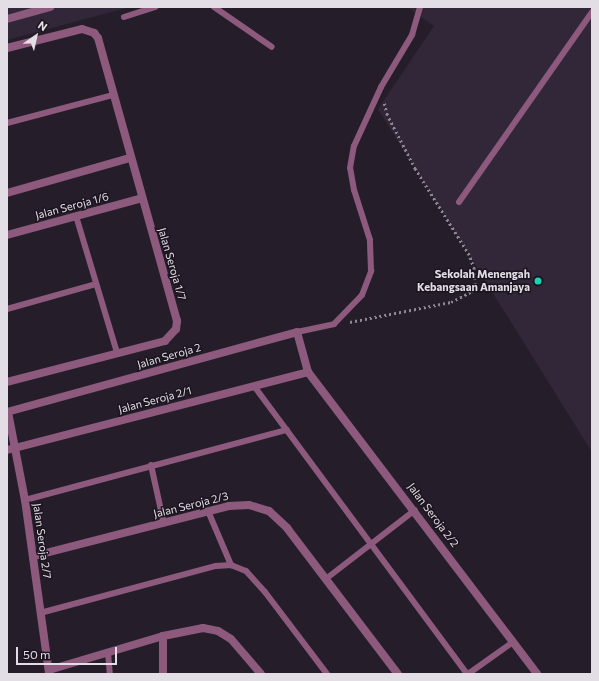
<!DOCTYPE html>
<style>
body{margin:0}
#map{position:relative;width:599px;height:681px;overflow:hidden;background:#251e2a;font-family:Commissioner,sans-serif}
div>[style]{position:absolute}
.built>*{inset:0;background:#312738}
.path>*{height:2.5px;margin-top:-1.25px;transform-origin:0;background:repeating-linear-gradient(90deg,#8c8790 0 2px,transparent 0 5px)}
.service>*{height:6px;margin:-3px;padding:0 3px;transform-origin:3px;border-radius:3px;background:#8d5a7e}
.minor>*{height:8px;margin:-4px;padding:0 4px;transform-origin:4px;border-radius:4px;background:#8d5a7e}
.dots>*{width:11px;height:11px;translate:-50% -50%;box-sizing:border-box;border:2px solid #1c1520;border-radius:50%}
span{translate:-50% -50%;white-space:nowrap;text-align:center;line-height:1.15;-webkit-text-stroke:3px #1c1520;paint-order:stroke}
.street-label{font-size:11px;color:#e3dee6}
.poi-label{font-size:11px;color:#e3dee6;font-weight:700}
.right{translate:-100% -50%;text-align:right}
.frame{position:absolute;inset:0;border:8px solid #e3dee6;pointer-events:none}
.north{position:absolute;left:16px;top:16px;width:40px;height:40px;-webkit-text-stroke:3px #1c1520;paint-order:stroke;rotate:34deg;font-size:11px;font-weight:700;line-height:16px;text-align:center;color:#e3dee6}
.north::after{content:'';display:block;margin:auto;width:14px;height:18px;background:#e3dee6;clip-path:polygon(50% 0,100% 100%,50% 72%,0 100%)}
.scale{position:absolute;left:16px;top:647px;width:101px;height:18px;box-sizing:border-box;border:2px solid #e3dee6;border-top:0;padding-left:5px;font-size:12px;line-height:14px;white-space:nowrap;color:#e3dee6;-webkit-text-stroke:3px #1c1520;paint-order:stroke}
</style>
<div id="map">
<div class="built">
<div style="clip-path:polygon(7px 7px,130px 7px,7px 40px)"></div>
<div style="clip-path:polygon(407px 7px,592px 7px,592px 452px,378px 109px,434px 26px)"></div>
</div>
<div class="path">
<div style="left:350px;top:322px;width:103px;rotate:-11.2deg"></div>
<div style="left:451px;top:302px;width:22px;rotate:-27deg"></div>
<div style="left:471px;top:292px;width:8px;rotate:-60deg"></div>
<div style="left:475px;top:285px;width:16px;rotate:-94deg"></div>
<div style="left:474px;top:269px;width:15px;rotate:-110deg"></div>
<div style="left:469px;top:255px;width:102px;rotate:-122.1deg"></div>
<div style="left:415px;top:169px;width:61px;rotate:-117.4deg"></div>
<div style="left:387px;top:115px;width:12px;rotate:-104deg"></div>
</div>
<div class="service">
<div style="left:214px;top:7px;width:70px;rotate:34.6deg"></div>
<div style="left:124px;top:17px;width:33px;rotate:-18deg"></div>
<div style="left:7px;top:123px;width:110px;rotate:-14.8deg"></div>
<div style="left:459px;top:202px;width:232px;rotate:-55deg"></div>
<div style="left:76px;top:216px;width:143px;rotate:73.3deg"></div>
<div style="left:7px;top:309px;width:92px;rotate:-15.7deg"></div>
<div style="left:297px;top:332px;width:38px;rotate:-12deg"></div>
<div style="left:334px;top:324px;width:40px;rotate:-46deg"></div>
<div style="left:362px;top:295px;width:26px;rotate:-69deg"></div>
<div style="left:371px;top:271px;width:31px;rotate:-92deg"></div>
<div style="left:370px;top:240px;width:52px;rotate:-107.7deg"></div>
<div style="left:354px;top:190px;width:22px;rotate:-100deg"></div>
<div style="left:350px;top:168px;width:22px;rotate:-80deg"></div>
<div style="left:354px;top:146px;width:65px;rotate:-65.4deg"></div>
<div style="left:381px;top:87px;width:61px;rotate:-59.2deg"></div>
<div style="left:412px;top:35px;width:29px;rotate:-74deg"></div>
<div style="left:254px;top:386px;width:358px;rotate:53.5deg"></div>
<div style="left:151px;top:465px;width:60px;rotate:77.6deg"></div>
<div style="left:25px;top:500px;width:271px;rotate:-15deg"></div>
<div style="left:208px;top:511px;width:59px;rotate:66.9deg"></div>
<div style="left:327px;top:578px;width:111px;rotate:-37.7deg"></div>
<div style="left:40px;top:613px;width:182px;rotate:-15deg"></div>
<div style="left:216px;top:566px;width:15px;rotate:-4deg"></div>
<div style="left:231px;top:565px;width:16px;rotate:22deg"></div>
<div style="left:246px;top:571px;width:28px;rotate:48deg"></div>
<div style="left:265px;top:592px;width:103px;rotate:52.9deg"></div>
<div style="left:108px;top:653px;width:21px;rotate:85deg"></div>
<div style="left:468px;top:674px;width:55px;rotate:-35.4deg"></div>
</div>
<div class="minor">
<div style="left:7px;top:19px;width:45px;rotate:-15.6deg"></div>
<div style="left:7px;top:48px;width:77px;rotate:-14.2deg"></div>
<div style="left:82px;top:29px;width:13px;rotate:18deg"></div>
<div style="left:94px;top:33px;width:6px;rotate:51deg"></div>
<div style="left:98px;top:38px;width:294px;rotate:74.4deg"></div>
<div style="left:177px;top:321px;width:8px;rotate:97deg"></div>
<div style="left:176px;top:329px;width:16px;rotate:133deg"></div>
<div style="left:165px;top:341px;width:163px;rotate:165.5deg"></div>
<div style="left:7px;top:193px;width:128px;rotate:-15.9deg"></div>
<div style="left:7px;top:235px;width:140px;rotate:-15.3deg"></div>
<div style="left:7px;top:412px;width:301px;rotate:-15.4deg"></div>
<div style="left:297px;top:332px;width:41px;rotate:74.6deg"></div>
<div style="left:308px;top:372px;width:379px;rotate:52.8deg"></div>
<div style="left:8px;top:412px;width:90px;rotate:79.1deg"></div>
<div style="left:25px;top:500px;width:176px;rotate:82.1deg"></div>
<div style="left:7px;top:450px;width:311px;rotate:-14.5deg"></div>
<div style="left:34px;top:556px;width:201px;rotate:-14.4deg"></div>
<div style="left:229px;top:506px;width:20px;rotate:-3deg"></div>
<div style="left:249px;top:505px;width:21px;rotate:17deg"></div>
<div style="left:269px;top:511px;width:25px;rotate:43deg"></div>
<div style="left:287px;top:528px;width:183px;rotate:52.8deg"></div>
<div style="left:163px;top:636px;width:38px;rotate:90deg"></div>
<div style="left:49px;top:670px;width:119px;rotate:-16.6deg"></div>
<div style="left:163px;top:636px;width:41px;rotate:-11.3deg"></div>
<div style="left:203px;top:628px;width:15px;rotate:11deg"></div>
<div style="left:218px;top:631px;width:15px;rotate:32deg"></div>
<div style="left:231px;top:639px;width:46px;rotate:49.4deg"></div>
</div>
<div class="dots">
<div style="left:538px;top:281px;background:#15d5b3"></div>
</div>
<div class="street-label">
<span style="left:72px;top:206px;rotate:-15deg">Jalan Seroja 1/6</span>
<span style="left:172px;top:264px;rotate:74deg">Jalan Seroja 1/7</span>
<span style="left:169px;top:356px;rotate:-16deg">Jalan Seroja 2</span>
<span style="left:155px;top:400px;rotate:-15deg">Jalan Seroja 2/1</span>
<span style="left:191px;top:505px;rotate:-14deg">Jalan Seroja 2/3</span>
<span style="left:433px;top:515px;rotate:53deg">Jalan Seroja 2/2</span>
<span style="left:42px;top:541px;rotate:82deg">Jalan Seroja 2/7</span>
</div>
<div class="poi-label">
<span class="right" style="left:530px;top:281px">Sekolah Menengah<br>Kebangsaan Amanjaya</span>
</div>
<div class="frame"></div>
<div class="north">N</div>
<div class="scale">50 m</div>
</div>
